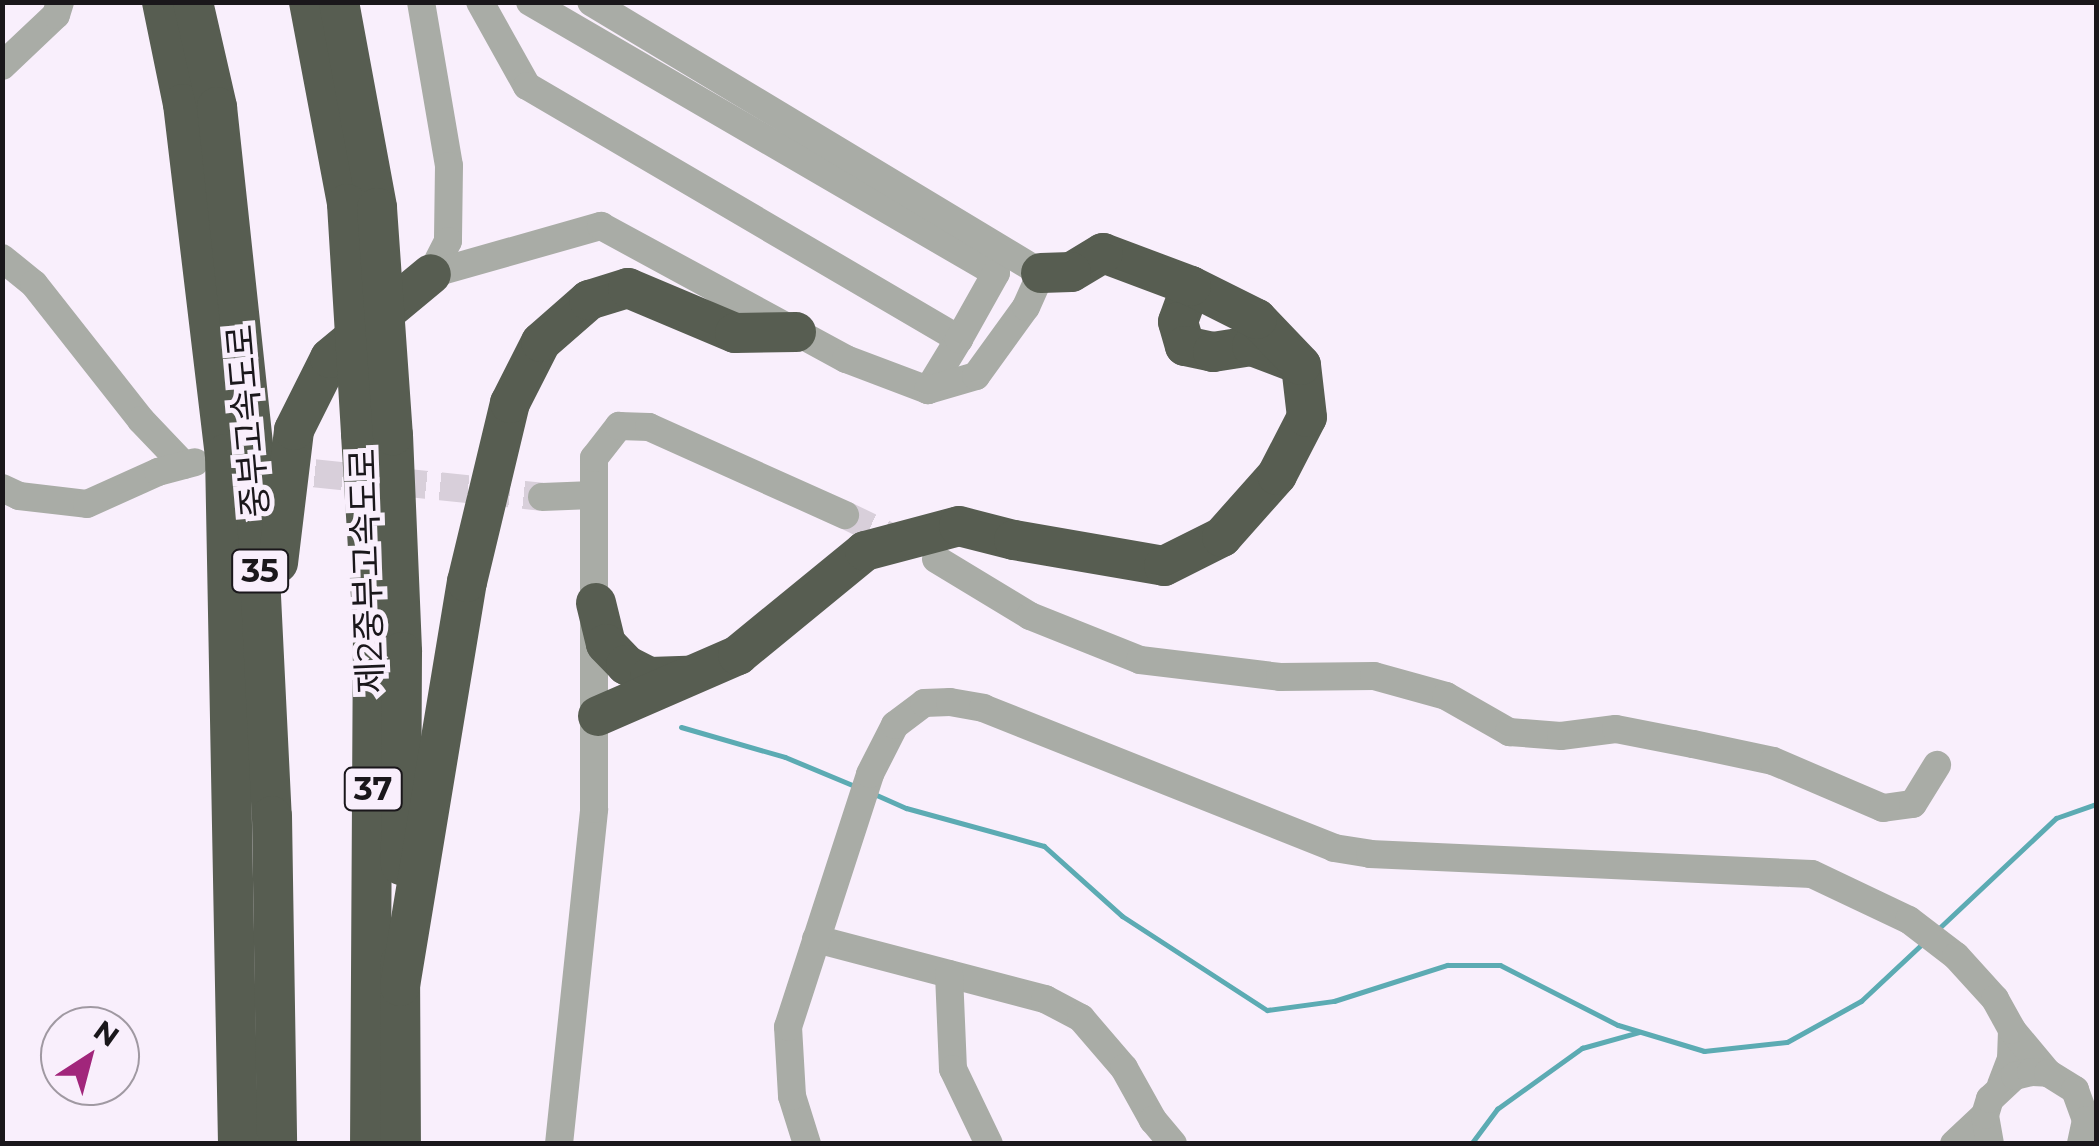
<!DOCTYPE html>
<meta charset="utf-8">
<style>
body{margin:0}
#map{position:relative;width:2099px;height:1146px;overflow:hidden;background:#f9effc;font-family:Montserrat,"Noto Sans KR",sans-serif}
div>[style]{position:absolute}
.stream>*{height:5px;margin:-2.5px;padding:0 2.5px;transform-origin:2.5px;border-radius:2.5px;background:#5cabb3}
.minor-tunnel>*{height:28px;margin-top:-14px;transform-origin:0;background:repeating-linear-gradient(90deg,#d8cfda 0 28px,transparent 0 42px)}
.minor>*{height:28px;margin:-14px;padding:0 14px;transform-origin:14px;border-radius:14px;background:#a9aca6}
.highway>*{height:40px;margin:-20px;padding:0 20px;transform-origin:20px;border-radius:20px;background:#575d51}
.highway-bridge>*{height:40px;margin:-20px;padding:0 20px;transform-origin:20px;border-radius:20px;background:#575d51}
span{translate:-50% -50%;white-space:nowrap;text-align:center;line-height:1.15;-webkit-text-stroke:10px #f9effc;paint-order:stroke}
.shield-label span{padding:2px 8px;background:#f9effc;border:2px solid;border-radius:8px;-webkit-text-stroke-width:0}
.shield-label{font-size:32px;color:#1a171b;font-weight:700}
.street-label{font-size:35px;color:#1a171b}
.frame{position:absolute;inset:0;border:5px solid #1a171b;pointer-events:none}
.north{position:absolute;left:40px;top:1006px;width:100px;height:100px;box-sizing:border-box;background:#f9effc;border:2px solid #a099a2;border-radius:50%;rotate:36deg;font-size:28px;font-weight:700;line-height:40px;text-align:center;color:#1a171b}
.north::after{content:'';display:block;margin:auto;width:35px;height:45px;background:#a1267b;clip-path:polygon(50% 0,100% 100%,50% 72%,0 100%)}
</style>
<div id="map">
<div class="stream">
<div style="left:681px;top:727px;width:108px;rotate:16.1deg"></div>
<div style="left:785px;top:757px;width:78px;rotate:22.6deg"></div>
<div style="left:872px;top:793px;width:37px;rotate:24deg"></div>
<div style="left:906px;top:808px;width:143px;rotate:15.4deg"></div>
<div style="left:1044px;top:846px;width:105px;rotate:41.9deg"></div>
<div style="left:1122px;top:916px;width:173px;rotate:33deg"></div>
<div style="left:1267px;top:1010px;width:68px;rotate:-7.7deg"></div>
<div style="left:1334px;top:1001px;width:119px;rotate:-17.7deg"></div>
<div style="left:1447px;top:965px;width:53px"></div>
<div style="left:1500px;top:965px;width:132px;rotate:27deg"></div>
<div style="left:1618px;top:1025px;width:90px;rotate:16.8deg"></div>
<div style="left:1704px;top:1051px;width:83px;rotate:-6.2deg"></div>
<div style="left:1787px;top:1042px;width:85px;rotate:-29deg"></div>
<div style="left:1861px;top:1001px;width:86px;rotate:-43.1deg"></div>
<div style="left:1936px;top:931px;width:165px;rotate:-43.3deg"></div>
<div style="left:2056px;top:818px;width:42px;rotate:-19.3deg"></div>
<div style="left:1471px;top:1144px;width:44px;rotate:-53.4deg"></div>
<div style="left:1497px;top:1109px;width:105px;rotate:-35.7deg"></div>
<div style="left:1582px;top:1048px;width:59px;rotate:-15.7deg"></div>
</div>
<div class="minor-tunnel">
<div style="left:273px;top:469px;width:270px;rotate:5.9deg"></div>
<div style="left:845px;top:515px;width:64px;rotate:25.8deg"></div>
</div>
<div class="minor">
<div style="left:421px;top:2px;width:166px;rotate:80.3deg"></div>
<div style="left:449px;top:166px;width:75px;rotate:90.8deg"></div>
<div style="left:448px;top:241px;width:37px;rotate:117deg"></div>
<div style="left:480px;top:2px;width:96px;rotate:60.8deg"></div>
<div style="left:527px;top:86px;width:501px;rotate:30.36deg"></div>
<div style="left:959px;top:339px;width:60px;rotate:121.3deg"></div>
<div style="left:530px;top:2px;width:539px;rotate:30.18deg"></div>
<div style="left:996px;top:273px;width:76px;rotate:119.3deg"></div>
<div style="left:2px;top:66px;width:74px;rotate:-43.4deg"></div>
<div style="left:56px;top:15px;width:14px;rotate:-73deg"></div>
<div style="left:2px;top:258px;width:41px;rotate:39.1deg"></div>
<div style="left:34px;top:284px;width:173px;rotate:51.8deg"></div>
<div style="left:141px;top:420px;width:62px;rotate:46.3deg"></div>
<div style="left:431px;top:274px;width:177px;rotate:-15.8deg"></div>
<div style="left:601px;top:226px;width:279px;rotate:28.5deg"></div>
<div style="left:846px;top:359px;width:88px;rotate:20.7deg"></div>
<div style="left:928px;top:390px;width:50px;rotate:-16.3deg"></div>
<div style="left:976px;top:376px;width:85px;rotate:-54.1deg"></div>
<div style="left:1026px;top:307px;width:37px;rotate:-66deg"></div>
<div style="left:1041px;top:273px;width:525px;rotate:-148.94deg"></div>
<div style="left:2px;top:488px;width:19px;rotate:25deg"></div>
<div style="left:19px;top:496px;width:68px;rotate:6.7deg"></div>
<div style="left:87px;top:504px;width:78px;rotate:-24.3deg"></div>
<div style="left:158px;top:472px;width:38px;rotate:-15deg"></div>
<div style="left:542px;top:497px;width:51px;rotate:-2.2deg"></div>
<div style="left:936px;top:559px;width:110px;rotate:31.2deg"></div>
<div style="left:1030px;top:616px;width:118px;rotate:21.8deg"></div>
<div style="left:1140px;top:660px;width:141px;rotate:6.9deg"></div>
<div style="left:1280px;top:677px;width:94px;rotate:-0.6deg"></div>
<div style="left:1374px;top:676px;width:75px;rotate:15.5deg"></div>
<div style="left:1446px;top:696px;width:73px;rotate:29.7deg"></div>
<div style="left:1509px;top:732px;width:52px;rotate:4.4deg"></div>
<div style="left:1561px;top:736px;width:55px;rotate:-7.3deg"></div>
<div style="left:1616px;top:729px;width:78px;rotate:11deg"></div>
<div style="left:1693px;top:744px;width:82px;rotate:12deg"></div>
<div style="left:1773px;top:761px;width:120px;rotate:23.1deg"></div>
<div style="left:1883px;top:808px;width:30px;rotate:-8deg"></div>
<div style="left:1913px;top:804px;width:46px;rotate:-58.4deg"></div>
<div style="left:816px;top:939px;width:237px;rotate:14.7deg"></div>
<div style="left:1045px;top:999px;width:41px;rotate:27.8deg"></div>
<div style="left:1081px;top:1018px;width:66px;rotate:49.3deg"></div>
<div style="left:1124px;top:1068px;width:60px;rotate:60.9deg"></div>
<div style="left:1153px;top:1120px;width:31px;rotate:50deg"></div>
<div style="left:949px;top:974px;width:95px;rotate:87.6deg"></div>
<div style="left:953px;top:1069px;width:83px;rotate:64.4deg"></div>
<div style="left:2001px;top:1085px;width:28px;rotate:-69deg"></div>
<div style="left:2011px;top:1059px;width:29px;rotate:-88deg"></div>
<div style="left:2012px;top:1030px;width:56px;rotate:50.1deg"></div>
<div style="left:559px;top:1144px;width:337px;rotate:-84deg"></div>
<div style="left:594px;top:809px;width:351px;rotate:-90deg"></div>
<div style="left:594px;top:458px;width:41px;rotate:-52deg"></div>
<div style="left:619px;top:426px;width:30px;rotate:2deg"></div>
<div style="left:649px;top:427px;width:215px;rotate:24.2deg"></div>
<div style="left:807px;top:1144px;width:50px;rotate:-107.4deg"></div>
<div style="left:792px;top:1096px;width:69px;rotate:-93.3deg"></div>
<div style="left:788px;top:1027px;width:266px;rotate:-72deg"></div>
<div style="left:870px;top:774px;width:55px;rotate:-63deg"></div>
<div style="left:895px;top:725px;width:36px;rotate:-37deg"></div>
<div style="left:924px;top:703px;width:26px;rotate:-2deg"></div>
<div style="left:950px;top:702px;width:34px;rotate:10deg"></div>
<div style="left:983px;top:708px;width:378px;rotate:21.7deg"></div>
<div style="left:1334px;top:848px;width:36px;rotate:9deg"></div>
<div style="left:1370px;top:854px;width:442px;rotate:2.6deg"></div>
<div style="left:1812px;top:874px;width:107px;rotate:25.4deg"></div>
<div style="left:1909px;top:920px;width:59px;rotate:37.5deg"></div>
<div style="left:1956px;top:956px;width:58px;rotate:47.8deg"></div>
<div style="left:1995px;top:999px;width:35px;rotate:61deg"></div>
<div style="left:1954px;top:1144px;width:42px;rotate:-43.1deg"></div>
<div style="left:1990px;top:1144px;width:29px;rotate:-100deg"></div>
<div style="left:1985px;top:1115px;width:17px;rotate:-73deg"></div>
<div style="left:1990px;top:1099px;width:34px;rotate:-43deg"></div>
<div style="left:2015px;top:1076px;width:16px;rotate:-14deg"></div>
<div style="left:2031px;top:1072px;width:17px;rotate:3deg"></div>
<div style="left:2048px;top:1073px;width:32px;rotate:32deg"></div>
<div style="left:2075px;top:1090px;width:32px;rotate:70deg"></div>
<div style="left:2086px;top:1120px;width:25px;rotate:102deg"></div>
</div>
<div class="highway">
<div style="left:162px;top:2px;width:104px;rotate:78.4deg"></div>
<div style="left:183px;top:104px;width:353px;rotate:83.2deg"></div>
<div style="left:225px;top:454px;width:690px;rotate:88.92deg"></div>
<div style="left:193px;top:2px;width:108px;rotate:77.1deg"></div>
<div style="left:217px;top:107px;width:348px;rotate:83.9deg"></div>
<div style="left:254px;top:453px;width:363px;rotate:87.2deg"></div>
<div style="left:272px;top:816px;width:328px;rotate:89.1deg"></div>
<div style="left:309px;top:2px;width:206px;rotate:79.3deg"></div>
<div style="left:339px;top:2px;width:209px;rotate:79.5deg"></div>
<div style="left:1191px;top:286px;width:38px;rotate:110deg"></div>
<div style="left:1178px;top:322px;width:25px;rotate:74deg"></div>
<div style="left:1185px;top:346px;width:29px;rotate:12deg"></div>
<div style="left:1213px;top:352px;width:39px;rotate:-9deg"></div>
<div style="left:1252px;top:346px;width:45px;rotate:20.9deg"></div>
<div style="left:361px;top:434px;width:194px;rotate:86.5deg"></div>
<div style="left:373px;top:628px;width:516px;rotate:90.33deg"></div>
<div style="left:393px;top:435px;width:217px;rotate:87.6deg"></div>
<div style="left:402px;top:652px;width:213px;rotate:90.3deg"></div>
<div style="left:278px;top:563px;width:134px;rotate:-83.1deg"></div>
<div style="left:294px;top:430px;width:80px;rotate:-63.4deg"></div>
<div style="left:330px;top:358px;width:131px;rotate:-39.7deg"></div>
<div style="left:596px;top:603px;width:42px;rotate:76.3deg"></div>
<div style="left:606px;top:644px;width:29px;rotate:46deg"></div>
<div style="left:626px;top:665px;width:27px;rotate:27deg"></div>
<div style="left:650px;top:677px;width:37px;rotate:-2deg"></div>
<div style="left:598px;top:716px;width:153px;rotate:-23.5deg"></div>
<div style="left:738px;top:655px;width:164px;rotate:-39.3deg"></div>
<div style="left:865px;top:551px;width:97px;rotate:-14.9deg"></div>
<div style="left:959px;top:526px;width:57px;rotate:14.3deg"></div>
<div style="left:1014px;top:540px;width:152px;rotate:9.8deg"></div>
<div style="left:1164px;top:566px;width:65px;rotate:-26.6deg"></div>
<div style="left:1222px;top:537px;width:83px;rotate:-48.4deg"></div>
<div style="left:1277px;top:475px;width:65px;rotate:-62.7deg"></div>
<div style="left:1307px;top:417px;width:52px;rotate:-96.6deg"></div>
<div style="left:1301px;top:365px;width:64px;rotate:-133.7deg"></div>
<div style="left:1257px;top:319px;width:74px;rotate:-153.4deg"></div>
<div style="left:1191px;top:286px;width:94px;rotate:-159.4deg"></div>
<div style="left:1103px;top:253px;width:37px;rotate:149deg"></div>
<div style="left:1071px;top:272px;width:30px;rotate:178deg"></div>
<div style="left:400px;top:963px;width:181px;rotate:89.7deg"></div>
<div style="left:400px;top:986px;width:410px;rotate:-80.6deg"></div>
<div style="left:467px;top:582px;width:184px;rotate:-76.5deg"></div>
<div style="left:510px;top:403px;width:68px;rotate:-63.1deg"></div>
<div style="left:541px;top:342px;width:64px;rotate:-41.2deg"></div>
<div style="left:589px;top:300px;width:41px;rotate:-17.1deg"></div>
<div style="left:628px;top:288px;width:116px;rotate:22.8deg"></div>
<div style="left:735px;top:333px;width:61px;rotate:-0.9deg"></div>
</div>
<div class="highway-bridge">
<div style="left:347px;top:204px;width:230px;rotate:86.5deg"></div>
<div style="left:377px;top:208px;width:228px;rotate:86deg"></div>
</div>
<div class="shield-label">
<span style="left:260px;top:571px">35</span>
<span style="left:373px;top:789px">37</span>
</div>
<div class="street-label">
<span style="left:248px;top:421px;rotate:-95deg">중부고속도로</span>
<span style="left:367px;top:571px;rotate:-92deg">제2중부고속도로</span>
</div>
<div class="frame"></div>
<div class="north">N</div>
</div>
